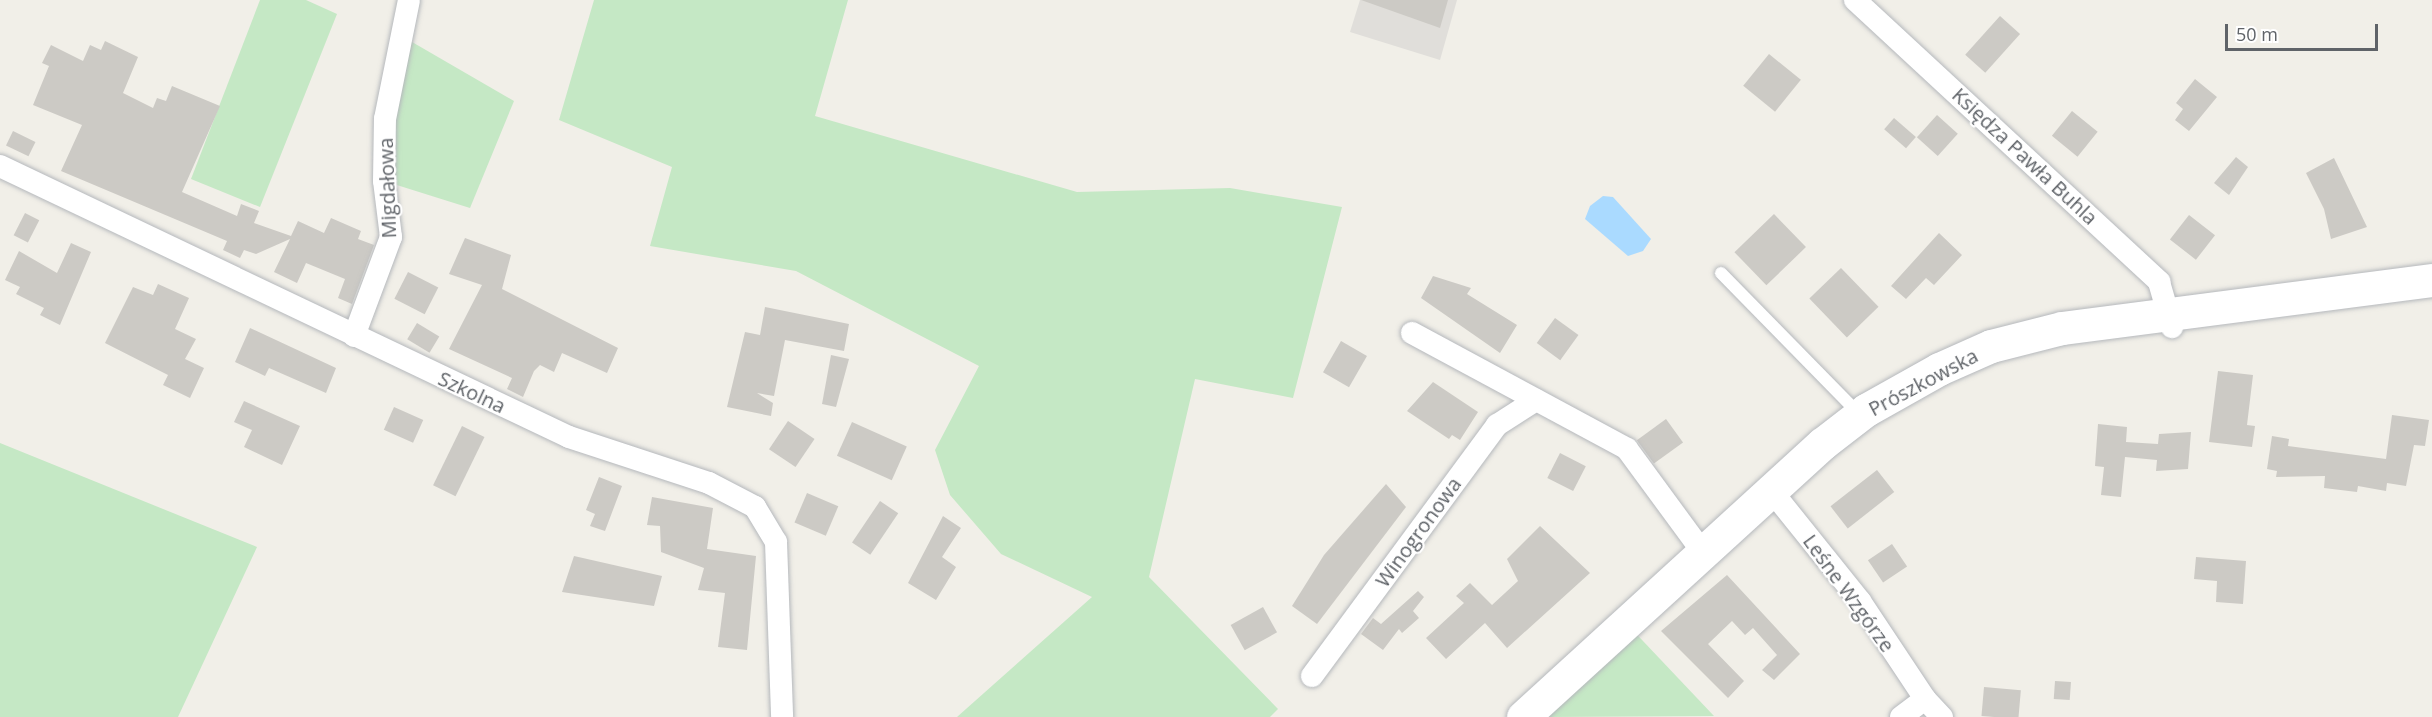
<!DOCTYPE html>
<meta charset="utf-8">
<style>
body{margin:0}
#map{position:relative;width:2432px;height:717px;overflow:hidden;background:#f1efe8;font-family:"Open Sans",sans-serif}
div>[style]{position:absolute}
.industrial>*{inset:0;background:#e0deda}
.green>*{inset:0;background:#c5e8c5}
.water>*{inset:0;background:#aadaff}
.building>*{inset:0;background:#cccac5;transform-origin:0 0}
.roads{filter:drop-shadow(0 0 2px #b5b8bc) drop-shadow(0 0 2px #b5b8bc)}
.lane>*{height:12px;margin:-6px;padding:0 6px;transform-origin:6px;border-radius:6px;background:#fff}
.street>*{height:22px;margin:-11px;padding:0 11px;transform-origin:11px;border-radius:11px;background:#fff}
.secondary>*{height:33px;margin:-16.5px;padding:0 16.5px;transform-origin:16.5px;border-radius:16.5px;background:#fff}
span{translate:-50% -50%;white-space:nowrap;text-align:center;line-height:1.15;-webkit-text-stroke:4.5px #fff;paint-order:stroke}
.street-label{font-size:20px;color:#5f6368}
.scale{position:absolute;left:2225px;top:24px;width:153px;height:27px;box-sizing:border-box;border:3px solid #5f6368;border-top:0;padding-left:8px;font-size:18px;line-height:21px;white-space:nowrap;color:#5f6368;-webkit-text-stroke:4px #fff;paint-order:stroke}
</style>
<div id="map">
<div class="industrial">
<div style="clip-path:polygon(1360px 0,1457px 0,1440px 60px,1350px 32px)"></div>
</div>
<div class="green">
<div style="clip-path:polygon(260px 0,306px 0,337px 14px,260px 207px,191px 179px)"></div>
<div style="clip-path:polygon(594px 0,848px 0,815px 116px,1077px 192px,1230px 188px,1342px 207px,1293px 398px,1195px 379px,1149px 577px,1278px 709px,1270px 717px,957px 717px,1092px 597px,1001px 554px,950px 495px,935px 450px,979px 366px,796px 271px,650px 246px,672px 167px,559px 120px)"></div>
<div style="clip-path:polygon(400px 35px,514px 101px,470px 208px,384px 181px)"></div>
<div style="clip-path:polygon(0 443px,257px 547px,178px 717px,0 717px)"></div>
<div style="clip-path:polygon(1625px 622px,1714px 716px,1548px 717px)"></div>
</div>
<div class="water">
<div style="clip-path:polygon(1603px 196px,1613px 197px,1651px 239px,1643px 251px,1628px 256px,1585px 219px,1590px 206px)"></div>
</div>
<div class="building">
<div style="clip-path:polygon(1361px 0,1448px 0,1440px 28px)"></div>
<div style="left:2000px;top:16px;width:27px;height:52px;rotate:42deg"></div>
<div style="clip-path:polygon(105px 41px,138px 57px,123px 93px,153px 108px,157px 98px,166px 101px,172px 86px,220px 106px,182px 192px,237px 216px,241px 204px,259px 211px,254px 223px,291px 236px,298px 221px,324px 233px,331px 218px,361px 231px,358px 239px,374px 245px,352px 304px,338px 298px,345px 279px,306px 263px,297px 283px,274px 272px,290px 239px,256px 254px,244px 250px,240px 258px,223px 250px,227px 241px,61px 171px,82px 125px,33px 105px,49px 66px,42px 63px,51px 45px,83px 61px,90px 45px,101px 50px)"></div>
<div style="left:1769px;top:54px;width:41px;height:41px;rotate:39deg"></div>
<div style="clip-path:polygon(2195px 79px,2217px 97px,2189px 131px,2175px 120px,2183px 109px,2176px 103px)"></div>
<div style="left:2072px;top:111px;width:33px;height:32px;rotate:39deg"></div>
<div style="left:1937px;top:115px;width:28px;height:30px;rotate:42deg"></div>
<div style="left:1894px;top:118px;width:29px;height:15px;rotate:41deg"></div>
<div style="left:13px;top:131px;width:25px;height:16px;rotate:26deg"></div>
<div style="clip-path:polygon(2236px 157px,2248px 167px,2229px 195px,2214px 183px)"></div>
<div style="clip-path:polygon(2334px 158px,2367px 227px,2331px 239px,2324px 209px,2306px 173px)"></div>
<div style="left:25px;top:213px;width:16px;height:25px;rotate:27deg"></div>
<div style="left:1774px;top:214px;width:46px;height:55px;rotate:46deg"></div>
<div style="left:2189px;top:215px;width:33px;height:31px;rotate:38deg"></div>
<div style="clip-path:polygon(1939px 233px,1962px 255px,1934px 285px,1926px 278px,1906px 299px,1891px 286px)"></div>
<div style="clip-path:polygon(465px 238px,511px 255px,502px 289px,618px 348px,607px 373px,562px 353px,554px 372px,540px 365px,534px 371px,523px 397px,507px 389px,512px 378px,449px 349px,482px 285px,449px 274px)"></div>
<div style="clip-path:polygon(71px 243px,91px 252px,60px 325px,40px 315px,44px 308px,16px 294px,20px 287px,5px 280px,19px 251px,57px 273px)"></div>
<div style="left:1841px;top:268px;width:54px;height:44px;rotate:46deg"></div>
<div style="left:408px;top:272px;width:34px;height:30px;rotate:27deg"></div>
<div style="clip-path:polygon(1433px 276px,1471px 288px,1467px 294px,1517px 325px,1500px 353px,1421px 298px)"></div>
<div style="clip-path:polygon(158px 284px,189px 298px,175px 329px,196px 339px,185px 359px,204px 368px,190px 398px,163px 385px,168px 375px,105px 343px,133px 287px,153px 295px)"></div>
<div style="clip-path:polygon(765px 307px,849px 324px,844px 351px,785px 340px,774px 396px,757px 393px,773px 403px,771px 416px,727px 407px,745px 332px,760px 335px)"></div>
<div style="left:1555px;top:318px;width:29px;height:31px;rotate:36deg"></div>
<div style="left:417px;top:323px;width:26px;height:19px;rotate:31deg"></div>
<div style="clip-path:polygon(250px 328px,336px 368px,326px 393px,269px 368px,265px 376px,235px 362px)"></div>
<div style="left:1341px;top:341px;width:30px;height:36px;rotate:30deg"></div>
<div style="clip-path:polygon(831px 355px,849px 359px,836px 407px,822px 404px)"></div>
<div style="clip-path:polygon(2218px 371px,2253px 375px,2247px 425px,2255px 426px,2252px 447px,2209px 442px)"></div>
<div style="clip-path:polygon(1433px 382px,1478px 412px,1460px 440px,1452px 435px,1449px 439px,1407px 411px)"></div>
<div style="clip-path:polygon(244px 401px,300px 426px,282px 465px,244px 447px,252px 430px,234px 422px)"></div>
<div style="left:394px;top:407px;width:32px;height:25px;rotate:24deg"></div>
<div style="clip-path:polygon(2392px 415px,2429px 420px,2425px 446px,2414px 445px,2406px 486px,2387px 483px,2386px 491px,2358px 486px,2357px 492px,2324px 488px,2325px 476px,2276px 477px,2277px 471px,2267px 469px,2272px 436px,2289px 439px,2288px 446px,2386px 459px)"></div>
<div style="left:1666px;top:419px;width:29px;height:36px;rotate:54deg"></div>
<div style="left:788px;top:421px;width:32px;height:34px;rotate:34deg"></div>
<div style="left:852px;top:422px;width:60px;height:37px;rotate:24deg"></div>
<div style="clip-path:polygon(2098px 424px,2127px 427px,2126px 442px,2158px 444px,2159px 434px,2191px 432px,2188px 469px,2156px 471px,2157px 460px,2125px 457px,2121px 497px,2101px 495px,2104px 467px,2095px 466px)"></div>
<div style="left:462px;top:426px;width:25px;height:66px;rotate:26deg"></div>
<div style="left:1560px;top:453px;width:29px;height:28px;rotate:27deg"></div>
<div style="left:1877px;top:470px;width:28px;height:59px;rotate:52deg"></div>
<div style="clip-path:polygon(599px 477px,622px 486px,605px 531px,590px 526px,595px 514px,586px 510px)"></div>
<div style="clip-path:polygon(1386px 484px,1406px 507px,1317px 624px,1292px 606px,1324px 555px)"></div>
<div style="left:807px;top:493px;width:34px;height:32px;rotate:23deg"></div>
<div style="clip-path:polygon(652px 497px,713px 508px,707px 549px,756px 556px,747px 650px,718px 647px,725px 593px,698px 590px,704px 568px,661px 552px,660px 526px,647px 525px)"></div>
<div style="left:880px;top:501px;width:22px;height:50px;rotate:34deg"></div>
<div style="clip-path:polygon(943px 516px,961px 528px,942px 557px,956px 567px,936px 600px,908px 583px)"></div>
<div style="clip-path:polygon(1540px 526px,1590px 573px,1507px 648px,1485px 623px,1446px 659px,1426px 638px,1464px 603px,1456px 596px,1470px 583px,1492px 605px,1518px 581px,1507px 559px)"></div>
<div style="left:1892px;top:544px;width:27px;height:29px;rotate:56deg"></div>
<div style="clip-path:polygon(574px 556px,662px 576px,654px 606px,562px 592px)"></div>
<div style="clip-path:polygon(2196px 557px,2246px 561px,2243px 604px,2216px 602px,2217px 581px,2194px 579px)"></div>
<div style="clip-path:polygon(1727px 575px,1800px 654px,1774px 680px,1762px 670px,1777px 655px,1753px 628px,1745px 635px,1732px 621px,1708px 644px,1744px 681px,1728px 698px,1661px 631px)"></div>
<div style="clip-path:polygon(1418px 591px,1424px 597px,1413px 611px,1419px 618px,1402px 633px,1399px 629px,1383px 650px,1361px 634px,1373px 618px,1381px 624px)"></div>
<div style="left:1263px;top:607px;width:29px;height:37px;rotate:61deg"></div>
<div style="left:2055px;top:681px;width:16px;height:18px;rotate:4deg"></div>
<div style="left:1984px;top:687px;width:37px;height:29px;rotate:5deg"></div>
</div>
<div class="roads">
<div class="lane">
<div style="left:1721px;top:273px;width:197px;rotate:45.6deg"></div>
</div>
<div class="street">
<div style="left:1855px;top:0;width:415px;rotate:42.8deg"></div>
<div style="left:2159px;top:282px;width:47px;rotate:73.9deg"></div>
<div style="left:0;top:166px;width:630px;rotate:25.47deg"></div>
<div style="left:569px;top:437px;width:147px;rotate:18.2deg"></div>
<div style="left:709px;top:483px;width:52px;rotate:27.6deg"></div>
<div style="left:755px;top:507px;width:41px;rotate:59deg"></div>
<div style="left:776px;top:542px;width:175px;rotate:88deg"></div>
<div style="left:1412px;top:333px;width:244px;rotate:28.3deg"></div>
<div style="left:1627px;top:449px;width:127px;rotate:53.7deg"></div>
<div style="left:354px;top:336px;width:106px;rotate:-69.5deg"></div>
<div style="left:391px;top:237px;width:56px;rotate:-97.1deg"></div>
<div style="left:384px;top:181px;width:62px;rotate:-89.1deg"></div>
<div style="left:385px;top:119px;width:121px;rotate:-78.6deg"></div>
<div style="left:1770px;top:489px;width:144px;rotate:51.2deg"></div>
<div style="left:1860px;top:601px;width:118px;rotate:56.4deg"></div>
<div style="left:1925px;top:699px;width:25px;rotate:47deg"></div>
<div style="left:1312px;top:676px;width:312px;rotate:-53.6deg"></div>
<div style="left:1497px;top:425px;width:46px;rotate:-32.7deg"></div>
<div style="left:1901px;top:717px;width:30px;rotate:-37deg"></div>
</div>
<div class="secondary">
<div style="left:1523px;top:717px;width:405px;rotate:-42.4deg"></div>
<div style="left:1822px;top:444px;width:56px;rotate:-37.7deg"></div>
<div style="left:1866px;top:410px;width:84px;rotate:-29.3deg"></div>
<div style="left:1939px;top:369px;width:57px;rotate:-23.9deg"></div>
<div style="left:1991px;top:346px;width:73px;rotate:-14.2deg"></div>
<div style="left:2062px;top:328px;width:373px;rotate:-7.4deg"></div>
</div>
</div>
<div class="street-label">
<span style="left:2025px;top:156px;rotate:43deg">Księdza Pawła Buhla</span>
<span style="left:387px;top:188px;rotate:-92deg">Migdałowa</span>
<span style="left:1923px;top:382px;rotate:-28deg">Prószkowska</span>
<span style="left:472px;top:392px;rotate:25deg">Szkolna</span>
<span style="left:1418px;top:532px;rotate:-54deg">Winogronowa</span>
<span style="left:1849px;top:593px;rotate:54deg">Leśne Wzgórze</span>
</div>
<div class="scale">50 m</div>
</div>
